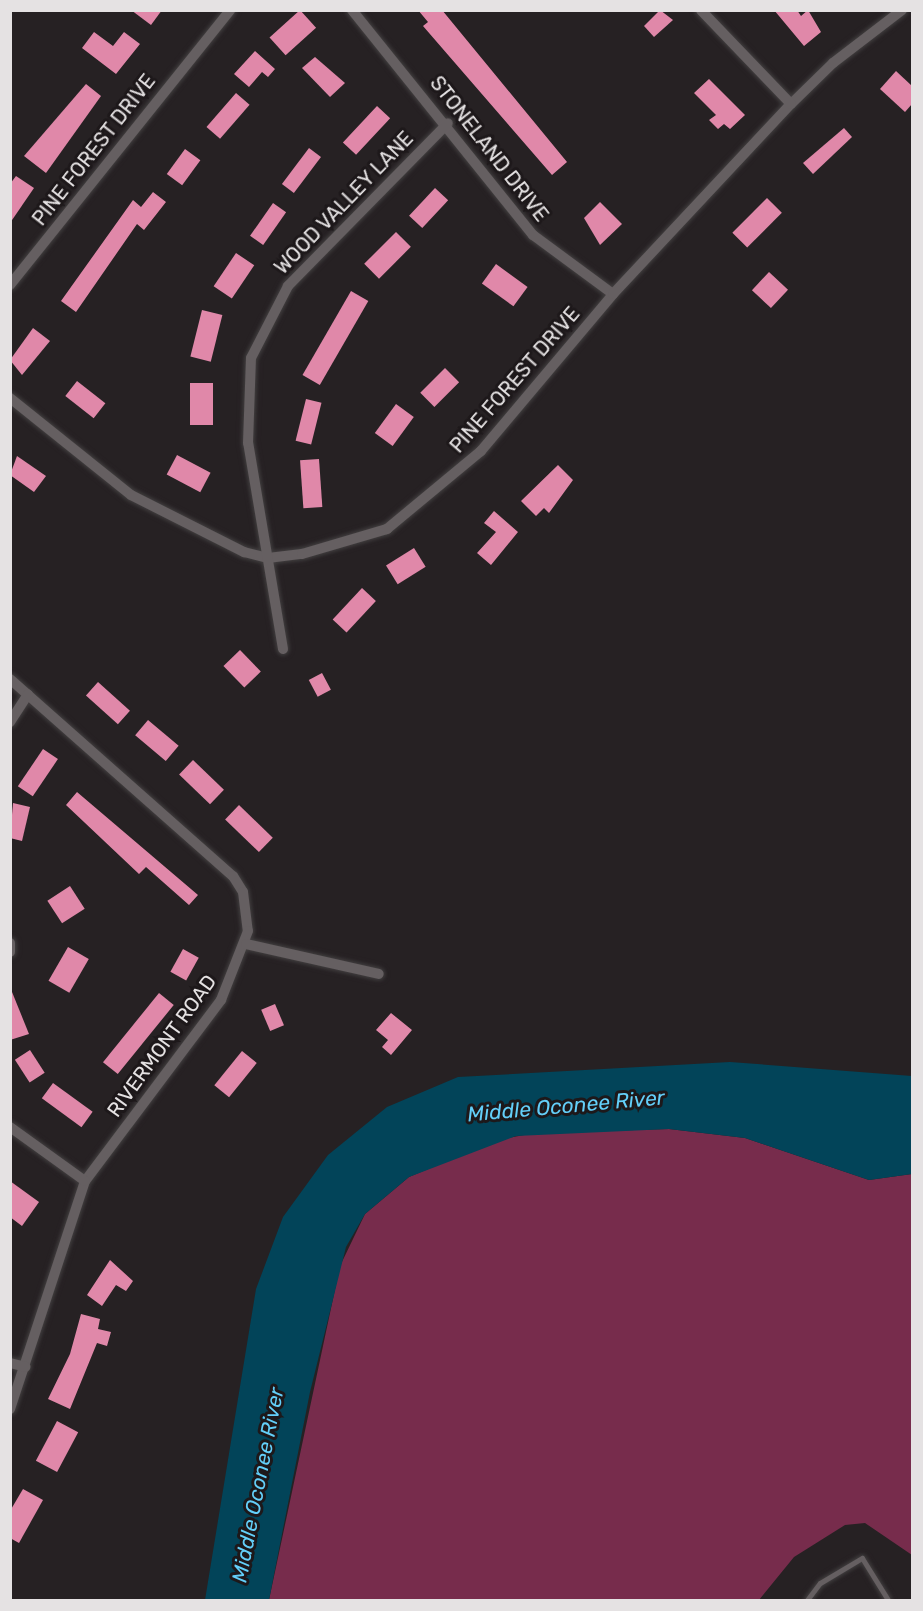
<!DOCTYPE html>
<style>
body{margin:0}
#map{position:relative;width:923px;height:1611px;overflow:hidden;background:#262123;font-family:Rubik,sans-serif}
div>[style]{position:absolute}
.green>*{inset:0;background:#772c4c}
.water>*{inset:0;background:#024459}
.building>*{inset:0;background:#e088a9;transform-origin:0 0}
.roads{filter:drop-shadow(0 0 2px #423f40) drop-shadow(0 0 2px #423f40)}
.lane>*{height:5px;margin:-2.5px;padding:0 2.5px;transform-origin:2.5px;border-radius:2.5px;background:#655f61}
.street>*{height:10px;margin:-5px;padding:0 5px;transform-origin:5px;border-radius:5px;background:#655f61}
span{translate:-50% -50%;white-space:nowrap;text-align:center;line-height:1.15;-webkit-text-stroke:6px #1d181a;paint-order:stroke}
.street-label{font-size:20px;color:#e5e2e3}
.water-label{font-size:21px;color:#63cff9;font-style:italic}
.frame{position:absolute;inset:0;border:12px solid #e5e2e3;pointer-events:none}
</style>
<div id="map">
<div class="green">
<div style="clip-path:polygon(669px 1129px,745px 1138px,869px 1180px,912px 1174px,912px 1555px,865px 1523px,845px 1525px,794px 1557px,759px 1600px,269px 1600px,340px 1266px,365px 1214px,409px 1177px,497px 1140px,535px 1133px)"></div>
</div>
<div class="water">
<div style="clip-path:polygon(730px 1062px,912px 1076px,912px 1174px,869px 1180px,745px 1138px,669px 1129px,516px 1136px,409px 1177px,365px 1214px,346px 1247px,310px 1392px,269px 1600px,205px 1600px,256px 1289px,283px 1217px,328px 1155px,387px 1107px,458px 1077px)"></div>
</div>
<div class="building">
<div style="clip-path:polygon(131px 10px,162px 10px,151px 25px)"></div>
<div style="left:300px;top:10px;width:24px;height:41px;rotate:48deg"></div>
<div style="clip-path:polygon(418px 10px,442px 10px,567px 162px,552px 175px,423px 26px,428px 22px)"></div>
<div style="clip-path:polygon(660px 10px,673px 20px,654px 37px,644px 26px)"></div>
<div style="clip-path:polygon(774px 10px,797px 10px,801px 16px,808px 10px,821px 32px,804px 46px)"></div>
<div style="clip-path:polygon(94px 32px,113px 46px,124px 32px,140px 44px,116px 74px,82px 48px)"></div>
<div style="clip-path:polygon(255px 51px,275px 69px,268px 77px,262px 72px,249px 87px,234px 74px)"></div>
<div style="clip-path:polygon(315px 57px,345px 83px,330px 97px,302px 68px)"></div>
<div style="clip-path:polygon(896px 71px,912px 86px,912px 104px,905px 112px,880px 89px)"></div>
<div style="clip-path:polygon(709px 79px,745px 115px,730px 129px,724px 124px,718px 129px,709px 120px,716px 115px,694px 93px)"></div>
<div style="clip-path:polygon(86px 84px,101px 96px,46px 173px,24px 156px)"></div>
<div style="left:236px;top:93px;width:18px;height:45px;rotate:41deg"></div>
<div style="left:377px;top:106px;width:18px;height:50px;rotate:43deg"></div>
<div style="clip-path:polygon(844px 128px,852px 137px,813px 174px,803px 163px)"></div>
<div style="left:309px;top:148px;width:15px;height:45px;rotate:37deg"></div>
<div style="left:185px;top:149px;width:19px;height:31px;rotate:36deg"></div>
<div style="clip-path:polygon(16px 176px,34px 188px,10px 223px,10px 184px)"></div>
<div style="left:435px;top:188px;width:18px;height:38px;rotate:43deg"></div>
<div style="clip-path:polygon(153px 192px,166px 202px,144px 230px,137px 224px,76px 312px,61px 301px,133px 200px,141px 207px)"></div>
<div style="left:767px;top:198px;width:21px;height:49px;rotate:45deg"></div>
<div style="clip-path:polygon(600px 202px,622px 224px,600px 245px,584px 218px)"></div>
<div style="left:273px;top:203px;width:16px;height:40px;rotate:35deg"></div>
<div style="left:396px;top:232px;width:21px;height:45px;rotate:45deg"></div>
<div style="left:236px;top:253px;width:22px;height:40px;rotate:34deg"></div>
<div style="left:496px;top:264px;width:39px;height:24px;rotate:36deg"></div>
<div style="left:769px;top:272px;width:26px;height:25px;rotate:43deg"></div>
<div style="left:351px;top:291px;width:20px;height:97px;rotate:30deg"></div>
<div style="left:202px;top:310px;width:21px;height:48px;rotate:14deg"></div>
<div style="clip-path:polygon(33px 328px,50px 341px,22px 375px,10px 360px)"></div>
<div style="left:445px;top:368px;width:20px;height:35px;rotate:45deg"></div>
<div style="left:77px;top:381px;width:36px;height:19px;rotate:38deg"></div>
<div style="left:190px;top:383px;width:23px;height:42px"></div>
<div style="left:306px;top:399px;width:16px;height:43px;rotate:14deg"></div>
<div style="left:396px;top:404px;width:22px;height:36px;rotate:36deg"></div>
<div style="left:177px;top:455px;width:38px;height:22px;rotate:28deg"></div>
<div style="clip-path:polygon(17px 456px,46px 476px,34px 492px,10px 475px)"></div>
<div style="left:319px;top:459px;width:48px;height:19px;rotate:86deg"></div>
<div style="clip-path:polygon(558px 465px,573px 480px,549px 513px,544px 508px,536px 516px,521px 501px)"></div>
<div style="clip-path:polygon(494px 511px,518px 532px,491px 565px,477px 553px,496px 532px,484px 523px)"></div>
<div style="left:414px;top:548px;width:22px;height:33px;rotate:58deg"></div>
<div style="left:362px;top:588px;width:19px;height:43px;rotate:43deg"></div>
<div style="left:240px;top:650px;width:30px;height:23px;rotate:46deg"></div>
<div style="left:322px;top:673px;width:19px;height:15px;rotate:62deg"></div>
<div style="left:98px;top:682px;width:43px;height:18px;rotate:42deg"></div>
<div style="left:148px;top:720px;width:40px;height:20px;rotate:40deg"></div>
<div style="left:43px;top:749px;width:18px;height:45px;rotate:34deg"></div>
<div style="left:193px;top:760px;width:43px;height:20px;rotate:44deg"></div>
<div style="clip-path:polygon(77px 792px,198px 895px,189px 905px,146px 867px,139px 874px,66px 805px)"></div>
<div style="clip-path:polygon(13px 803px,30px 807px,22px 841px,10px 838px)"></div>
<div style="left:239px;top:805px;width:47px;height:20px;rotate:44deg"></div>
<div style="left:70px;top:886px;width:27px;height:27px;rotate:57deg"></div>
<div style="left:68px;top:947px;width:24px;height:39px;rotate:30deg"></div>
<div style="left:183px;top:949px;width:18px;height:26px;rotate:29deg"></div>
<div style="clip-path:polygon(10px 987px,29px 1034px,10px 1040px)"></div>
<div style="left:159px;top:993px;width:19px;height:89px;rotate:39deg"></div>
<div style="left:275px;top:1004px;width:23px;height:15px;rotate:67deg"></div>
<div style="clip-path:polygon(391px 1013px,412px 1030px,391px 1055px,382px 1047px,388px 1040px,376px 1030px)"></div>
<div style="left:30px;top:1050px;width:27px;height:18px;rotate:57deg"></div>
<div style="left:242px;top:1051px;width:19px;height:44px;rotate:39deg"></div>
<div style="left:53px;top:1083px;width:49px;height:19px;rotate:36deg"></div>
<div style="clip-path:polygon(10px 1181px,39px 1202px,22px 1226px,10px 1217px)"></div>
<div style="clip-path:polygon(110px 1260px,133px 1281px,126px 1291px,116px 1285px,102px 1306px,87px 1295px)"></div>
<div style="clip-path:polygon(81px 1314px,100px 1319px,98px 1329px,111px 1332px,107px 1346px,97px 1343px,70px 1409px,48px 1399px,70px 1354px)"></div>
<div style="left:57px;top:1421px;width:24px;height:45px;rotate:28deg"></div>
<div style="clip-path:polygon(23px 1489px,43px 1500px,19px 1543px,10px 1538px,10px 1511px)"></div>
</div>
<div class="roads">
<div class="lane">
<div style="left:807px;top:1600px;width:21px;rotate:-53deg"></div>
<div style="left:820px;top:1583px;width:49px;rotate:-30.8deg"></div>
<div style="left:862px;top:1558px;width:49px;rotate:58.2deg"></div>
</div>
<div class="street">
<div style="left:352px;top:10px;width:289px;rotate:51.2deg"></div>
<div style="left:533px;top:235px;width:99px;rotate:36.4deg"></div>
<div style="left:791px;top:104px;width:59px;rotate:-44.3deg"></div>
<div style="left:833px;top:63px;width:87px;rotate:-37.5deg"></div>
<div style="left:10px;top:285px;width:352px;rotate:-51.3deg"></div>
<div style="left:10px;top:398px;width:155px;rotate:38.7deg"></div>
<div style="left:131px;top:495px;width:127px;rotate:26.8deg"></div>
<div style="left:244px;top:552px;width:25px;rotate:14deg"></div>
<div style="left:268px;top:558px;width:34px;rotate:-7deg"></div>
<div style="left:302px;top:554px;width:89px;rotate:-16.4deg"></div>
<div style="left:387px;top:529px;width:122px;rotate:-39.7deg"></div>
<div style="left:481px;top:451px;width:205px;rotate:-49.9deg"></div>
<div style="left:613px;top:294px;width:260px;rotate:-46.9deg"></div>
<div style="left:791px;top:104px;width:130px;rotate:-133.8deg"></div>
<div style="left:283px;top:649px;width:209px;rotate:-99.6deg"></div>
<div style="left:248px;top:443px;width:85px;rotate:-88deg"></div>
<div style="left:251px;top:358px;width:81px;rotate:-62.8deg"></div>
<div style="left:288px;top:286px;width:228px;rotate:-45.5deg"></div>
<div style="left:10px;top:679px;width:298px;rotate:41.5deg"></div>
<div style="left:233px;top:876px;width:19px;rotate:58deg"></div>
<div style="left:243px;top:892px;width:39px;rotate:83deg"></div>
<div style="left:248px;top:931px;width:74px;rotate:111.4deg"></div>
<div style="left:221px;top:1000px;width:226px;rotate:126.9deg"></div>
<div style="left:85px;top:1181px;width:240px;rotate:108.2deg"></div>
<div style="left:10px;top:722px;width:33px;rotate:-57deg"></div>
<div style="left:10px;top:943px;width:9px;rotate:90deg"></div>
<div style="left:246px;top:944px;width:136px;rotate:12.7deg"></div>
<div style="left:10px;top:1127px;width:92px;rotate:35.8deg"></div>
<div style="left:10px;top:1363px;width:16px;rotate:14deg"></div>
</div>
</div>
<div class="street-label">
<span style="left:489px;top:149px;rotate:52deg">STONELAND DRIVE</span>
<span style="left:94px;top:150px;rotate:-52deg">PINE FOREST DRIVE</span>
<span style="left:344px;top:203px;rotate:-46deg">WOOD VALLEY LANE</span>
<span style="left:515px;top:380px;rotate:-49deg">PINE FOREST DRIVE</span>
<span style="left:162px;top:1046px;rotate:-54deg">RIVERMONT ROAD</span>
</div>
<div class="water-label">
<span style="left:566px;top:1106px;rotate:-5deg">Middle Oconee River</span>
<span style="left:258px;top:1485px;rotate:-79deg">Middle Oconee River</span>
</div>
<div class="frame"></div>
</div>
